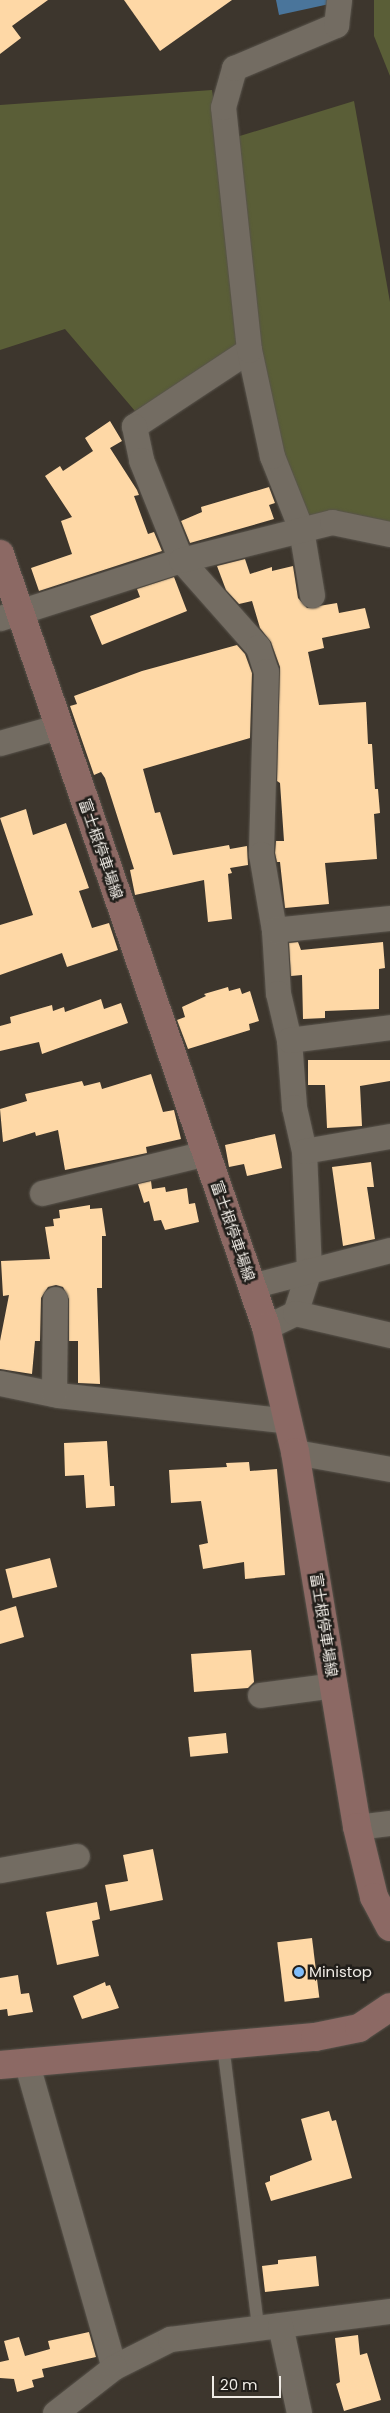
<!DOCTYPE html>
<meta charset="utf-8">
<style>
body{margin:0}
#map{position:relative;width:390px;height:2413px;overflow:hidden;background:#3d362d;font-family:Poppins,"Noto Sans JP",sans-serif}
div>[style]{position:absolute}
.green>*{inset:0;background:#5a5e37}
.water>*{inset:0;background:#4a759b}
.building>*{inset:0;background:#fed8a6;transform-origin:0 0}
.roads{filter:drop-shadow(0 0 1px #58534b) drop-shadow(0 0 1px #58534b)}
.lane>*{height:12px;margin:-6px;padding:0 6px;transform-origin:6px;border-radius:6px;background:#736c62}
.street>*{height:25px;margin:-12.5px;padding:0 12.5px;transform-origin:12.5px;border-radius:12.5px;background:#736c62}
.secondary>*{height:28px;margin:-14px;padding:0 14px;transform-origin:14px;border-radius:14px;background:#8c6964}
.dots>*{width:14px;height:14px;translate:-50% -50%;box-sizing:border-box;border:2px solid #211e1a;border-radius:50%}
span{translate:-50% -50%;white-space:nowrap;text-align:center;line-height:1.15;-webkit-text-stroke:5px #211e1a;paint-order:stroke}
.street-label{font-size:15px;color:#efebe5}
.poi-label{font-size:15px;color:#efebe5}
.left{translate:0 -50%;text-align:left}
.scale{position:absolute;left:212px;top:2376px;width:69px;height:22px;box-sizing:border-box;border:2px solid #efebe5;border-top:0;padding-left:6px;font-size:15px;line-height:18px;white-space:nowrap;color:#efebe5;-webkit-text-stroke:4px #211e1a;paint-order:stroke}
</style>
<div id="map">
<div class="green">
<div style="clip-path:polygon(374px 0,390px 0,390px 76px,374px 36px)"></div>
<div style="clip-path:polygon(212px 90px,248px 340px,135px 411px,65px 329px,0 350px,0 105px)"></div>
<div style="clip-path:polygon(354px 101px,390px 302px,390px 534px,295px 522px,272px 456px,230px 139px)"></div>
</div>
<div class="water">
<div style="clip-path:polygon(276px 0,333px 0,334px 3px,279px 15px)"></div>
</div>
<div class="building">
<div style="clip-path:polygon(0 0,48px 0,12px 26px,21px 38px,0 54px)"></div>
<div style="clip-path:polygon(124px 0,232px 0,160px 51px)"></div>
<div style="clip-path:polygon(110px 421px,122px 441px,110px 448px,137px 490px,139px 495px,134px 496px,148px 534px,154px 532px,162px 551px,39px 591px,31px 568px,72px 554px,61px 521px,72px 517px,45px 476px,60px 466px,63px 471px,93px 451px,85px 438px)"></div>
<div style="clip-path:polygon(269px 487px,275px 503px,269px 505px,274px 519px,190px 543px,181px 521px,202px 512px,201px 507px)"></div>
<div style="clip-path:polygon(245px 559px,250px 574px,272px 567px,272px 571px,293px 566px,298px 598px,307px 608px,337px 603px,339px 613px,365px 608px,370px 628px,322px 638px,324px 648px,308px 652px,319px 705px,366px 702px,368px 744px,372px 744px,375px 789px,378px 789px,380px 813px,374px 814px,377px 859px,325px 863px,329px 904px,285px 908px,280px 862px,277px 862px,275px 853px,276px 841px,284px 841px,280px 783px,277px 781px,280px 667px,271px 642px,260px 628px,252px 601px,239px 604px,226px 590px,217px 566px)"></div>
<div style="clip-path:polygon(174px 577px,187px 611px,102px 645px,90px 616px,140px 597px,137px 589px)"></div>
<div style="clip-path:polygon(237px 645px,245px 654px,252px 673px,250px 738px,143px 769px,155px 813px,160px 812px,173px 855px,229px 845px,230px 849px,247px 846px,248px 865px,230px 868px,232px 873px,228px 874px,232px 919px,208px 922px,204px 880px,135px 895px,130px 870px,134px 869px,105px 778px,101px 772px,94px 775px,70px 706px,77px 704px,74px 696px,142px 671px)"></div>
<div style="clip-path:polygon(26px 809px,33px 835px,66px 823px,89px 888px,79px 891px,92px 928px,109px 923px,118px 950px,67px 967px,62px 953px,0 975px,0 925px,33px 915px,0 818px)"></div>
<div style="clip-path:polygon(298px 942px,301px 950px,383px 942px,385px 968px,379px 969px,379px 1009px,325px 1011px,325px 1018px,303px 1019px,302px 975px,291px 976px,289px 943px)"></div>
<div style="clip-path:polygon(228px 987px,229px 991px,240px 988px,242px 994px,250px 991px,259px 1021px,249px 1024px,250px 1030px,188px 1049px,177px 1020px,185px 1017px,182px 1007px,206px 996px,204px 994px)"></div>
<div style="clip-path:polygon(101px 999px,104px 1009px,121px 1003px,128px 1023px,42px 1054px,39px 1042px,0 1051px,0 1026px,11px 1023px,10px 1017px,52px 1005px,53px 1011px,64px 1007px,65px 1012px)"></div>
<div style="clip-path:polygon(308px 1060px,390px 1060px,390px 1081px,360px 1086px,362px 1126px,327px 1128px,325px 1085px,308px 1085px)"></div>
<div style="clip-path:polygon(151px 1074px,163px 1112px,174px 1110px,181px 1139px,146px 1147px,147px 1153px,65px 1170px,58px 1130px,36px 1136px,35px 1132px,3px 1142px,0 1109px,27px 1101px,25px 1094px,82px 1081px,84px 1086px,100px 1082px,102px 1089px)"></div>
<div style="clip-path:polygon(275px 1134px,282px 1168px,247px 1176px,244px 1164px,229px 1167px,225px 1145px)"></div>
<div style="clip-path:polygon(371px 1162px,374px 1187px,367px 1187px,375px 1239px,343px 1246px,332px 1167px)"></div>
<div style="clip-path:polygon(151px 1181px,152px 1189px,165px 1187px,166px 1192px,187px 1188px,189px 1204px,195px 1203px,199px 1222px,165px 1230px,161px 1220px,154px 1221px,149px 1201px,144px 1203px,138px 1184px)"></div>
<div style="clip-path:polygon(90px 1205px,90px 1209px,102px 1208px,106px 1236px,102px 1236px,102px 1288px,97px 1288px,100px 1384px,78px 1383px,78px 1341px,69px 1341px,69px 1299px,63px 1287px,56px 1285px,48px 1287px,41px 1298px,40px 1341px,35px 1341px,32px 1374px,0 1369px,0 1341px,9px 1295px,3px 1296px,1px 1261px,50px 1259px,45px 1227px,54px 1226px,53px 1219px,60px 1218px,59px 1210px)"></div>
<div style="clip-path:polygon(107px 1441px,110px 1486px,114px 1486px,115px 1506px,86px 1508px,84px 1475px,65px 1476px,64px 1443px)"></div>
<div style="clip-path:polygon(249px 1462px,250px 1471px,277px 1469px,285px 1575px,245px 1579px,244px 1562px,203px 1569px,199px 1545px,208px 1543px,201px 1501px,171px 1503px,169px 1470px,227px 1467px,226px 1463px)"></div>
<div style="left:50px;top:1558px;width:30px;height:46px;rotate:76deg"></div>
<div style="clip-path:polygon(16px 1606px,24px 1637px,0 1644px,0 1611px)"></div>
<div style="clip-path:polygon(251px 1650px,254px 1682px,248px 1688px,194px 1692px,191px 1654px)"></div>
<div style="left:226px;top:1733px;width:20px;height:38px;rotate:84deg"></div>
<div style="clip-path:polygon(153px 1849px,163px 1900px,110px 1911px,105px 1885px,128px 1881px,123px 1855px)"></div>
<div style="clip-path:polygon(97px 1902px,100px 1919px,92px 1921px,99px 1956px,57px 1965px,46px 1912px)"></div>
<div style="left:312px;top:1938px;width:60px;height:35px;rotate:83deg"></div>
<div style="clip-path:polygon(18px 1975px,21px 1994px,29px 1993px,33px 2012px,8px 2016px,7px 2009px,0 2010px,0 1978px)"></div>
<div style="clip-path:polygon(105px 1982px,106px 1986px,110px 1985px,119px 2008px,82px 2019px,73px 1996px)"></div>
<div style="clip-path:polygon(329px 2111px,332px 2121px,336px 2120px,352px 2178px,271px 2201px,265px 2183px,270px 2181px,270px 2176px,312px 2160px,301px 2119px)"></div>
<div style="clip-path:polygon(316px 2256px,319px 2286px,265px 2292px,262px 2266px,278px 2264px,278px 2260px)"></div>
<div style="clip-path:polygon(89px 2332px,96px 2357px,42px 2369px,44px 2377px,32px 2380px,34px 2387px,17px 2392px,14px 2379px,0 2378px,0 2362px,9px 2360px,4px 2341px,19px 2337px,25px 2356px,50px 2349px,48px 2341px)"></div>
<div style="clip-path:polygon(358px 2335px,360px 2355px,367px 2353px,381px 2400px,344px 2411px,336px 2384px,340px 2382px,335px 2338px)"></div>
</div>
<div class="roads">
<div class="lane">
<div style="left:223px;top:2045px;width:285px;rotate:82.9deg"></div>
</div>
<div class="street">
<div style="left:249px;top:350px;width:138px;rotate:146.5deg"></div>
<div style="left:134px;top:426px;width:35px;rotate:78deg"></div>
<div style="left:141px;top:460px;width:108px;rotate:68.2deg"></div>
<div style="left:181px;top:560px;width:116px;rotate:48.5deg"></div>
<div style="left:258px;top:647px;width:25px;rotate:72deg"></div>
<div style="left:266px;top:671px;width:183px;rotate:91.6deg"></div>
<div style="left:261px;top:854px;width:77px;rotate:80.3deg"></div>
<div style="left:274px;top:930px;width:63px;rotate:86.4deg"></div>
<div style="left:278px;top:993px;width:48px;rotate:76.8deg"></div>
<div style="left:289px;top:1040px;width:67px;rotate:85.7deg"></div>
<div style="left:294px;top:1107px;width:45px;rotate:77.2deg"></div>
<div style="left:304px;top:1151px;width:119px;rotate:87.6deg"></div>
<div style="left:309px;top:1270px;width:45px;rotate:108deg"></div>
<div style="left:295px;top:1313px;width:32px;rotate:154deg"></div>
<div style="left:312px;top:595px;width:67px;rotate:-99.5deg"></div>
<div style="left:301px;top:529px;width:79px;rotate:-111.7deg"></div>
<div style="left:272px;top:456px;width:108px;rotate:-102.2deg"></div>
<div style="left:249px;top:350px;width:244px;rotate:-96.1deg"></div>
<div style="left:223px;top:107px;width:41px;rotate:-74.2deg"></div>
<div style="left:234px;top:68px;width:111px;rotate:-22.9deg"></div>
<div style="left:336px;top:25px;width:25px;rotate:-83deg"></div>
<div style="left:0;top:618px;width:190px;rotate:-17.8deg"></div>
<div style="left:181px;top:560px;width:156px;rotate:-14.1deg"></div>
<div style="left:332px;top:522px;width:59px;rotate:11.7deg"></div>
<div style="left:0;top:743px;width:62px;rotate:-15.8deg"></div>
<div style="left:274px;top:930px;width:117px;rotate:-5.9deg"></div>
<div style="left:289px;top:1040px;width:102px;rotate:-7.3deg"></div>
<div style="left:304px;top:1151px;width:87px;rotate:-9.9deg"></div>
<div style="left:42px;top:1193px;width:169px;rotate:-13.7deg"></div>
<div style="left:251px;top:1286px;width:144px;rotate:-14.5deg"></div>
<div style="left:295px;top:1313px;width:98px;rotate:13deg"></div>
<div style="left:0;top:1383px;width:59px;rotate:11.7deg"></div>
<div style="left:58px;top:1395px;width:232px;rotate:6.4deg"></div>
<div style="left:54px;top:1394px;width:95px;rotate:-89.4deg"></div>
<div style="left:295px;top:1452px;width:97px;rotate:10.1deg"></div>
<div style="left:260px;top:1695px;width:75px;rotate:-7.7deg"></div>
<div style="left:357px;top:1827px;width:33px;rotate:-7deg"></div>
<div style="left:0;top:1870px;width:78px;rotate:-10.3deg"></div>
<div style="left:26px;top:2061px;width:318px;rotate:74deg"></div>
<div style="left:114px;top:2367px;width:63px;rotate:-26.6deg"></div>
<div style="left:170px;top:2339px;width:222px;rotate:-7.3deg"></div>
<div style="left:280px;top:2325px;width:90px;rotate:77.8deg"></div>
<div style="left:55px;top:2413px;width:75px;rotate:-37.9deg"></div>
</div>
<div class="secondary">
<div style="left:0;top:554px;width:817px;rotate:71.01deg"></div>
<div style="left:266px;top:1327px;width:128px;rotate:76.9deg"></div>
<div style="left:295px;top:1452px;width:380px;rotate:80.6deg"></div>
<div style="left:357px;top:1827px;width:72px;rotate:76.3deg"></div>
<div style="left:374px;top:1897px;width:34px;rotate:62deg"></div>
<div style="left:0;top:2065px;width:316px;rotate:-5.1deg"></div>
<div style="left:315px;top:2037px;width:45px;rotate:-11.6deg"></div>
<div style="left:359px;top:2028px;width:37px;rotate:-34deg"></div>
</div>
</div>
<div class="dots">
<div style="left:299px;top:1972px;background:#80bdfa"></div>
</div>
<div class="street-label">
<span style="left:101px;top:849px;rotate:71deg">富士根停車場線</span>
<span style="left:233px;top:1231px;rotate:71deg">富士根停車場線</span>
<span style="left:324px;top:1625px;rotate:81deg">富士根停車場線</span>
</div>
<div class="poi-label">
<span class="left" style="left:309px;top:1972px">Ministop</span>
</div>
<div class="scale">20 m</div>
</div>
